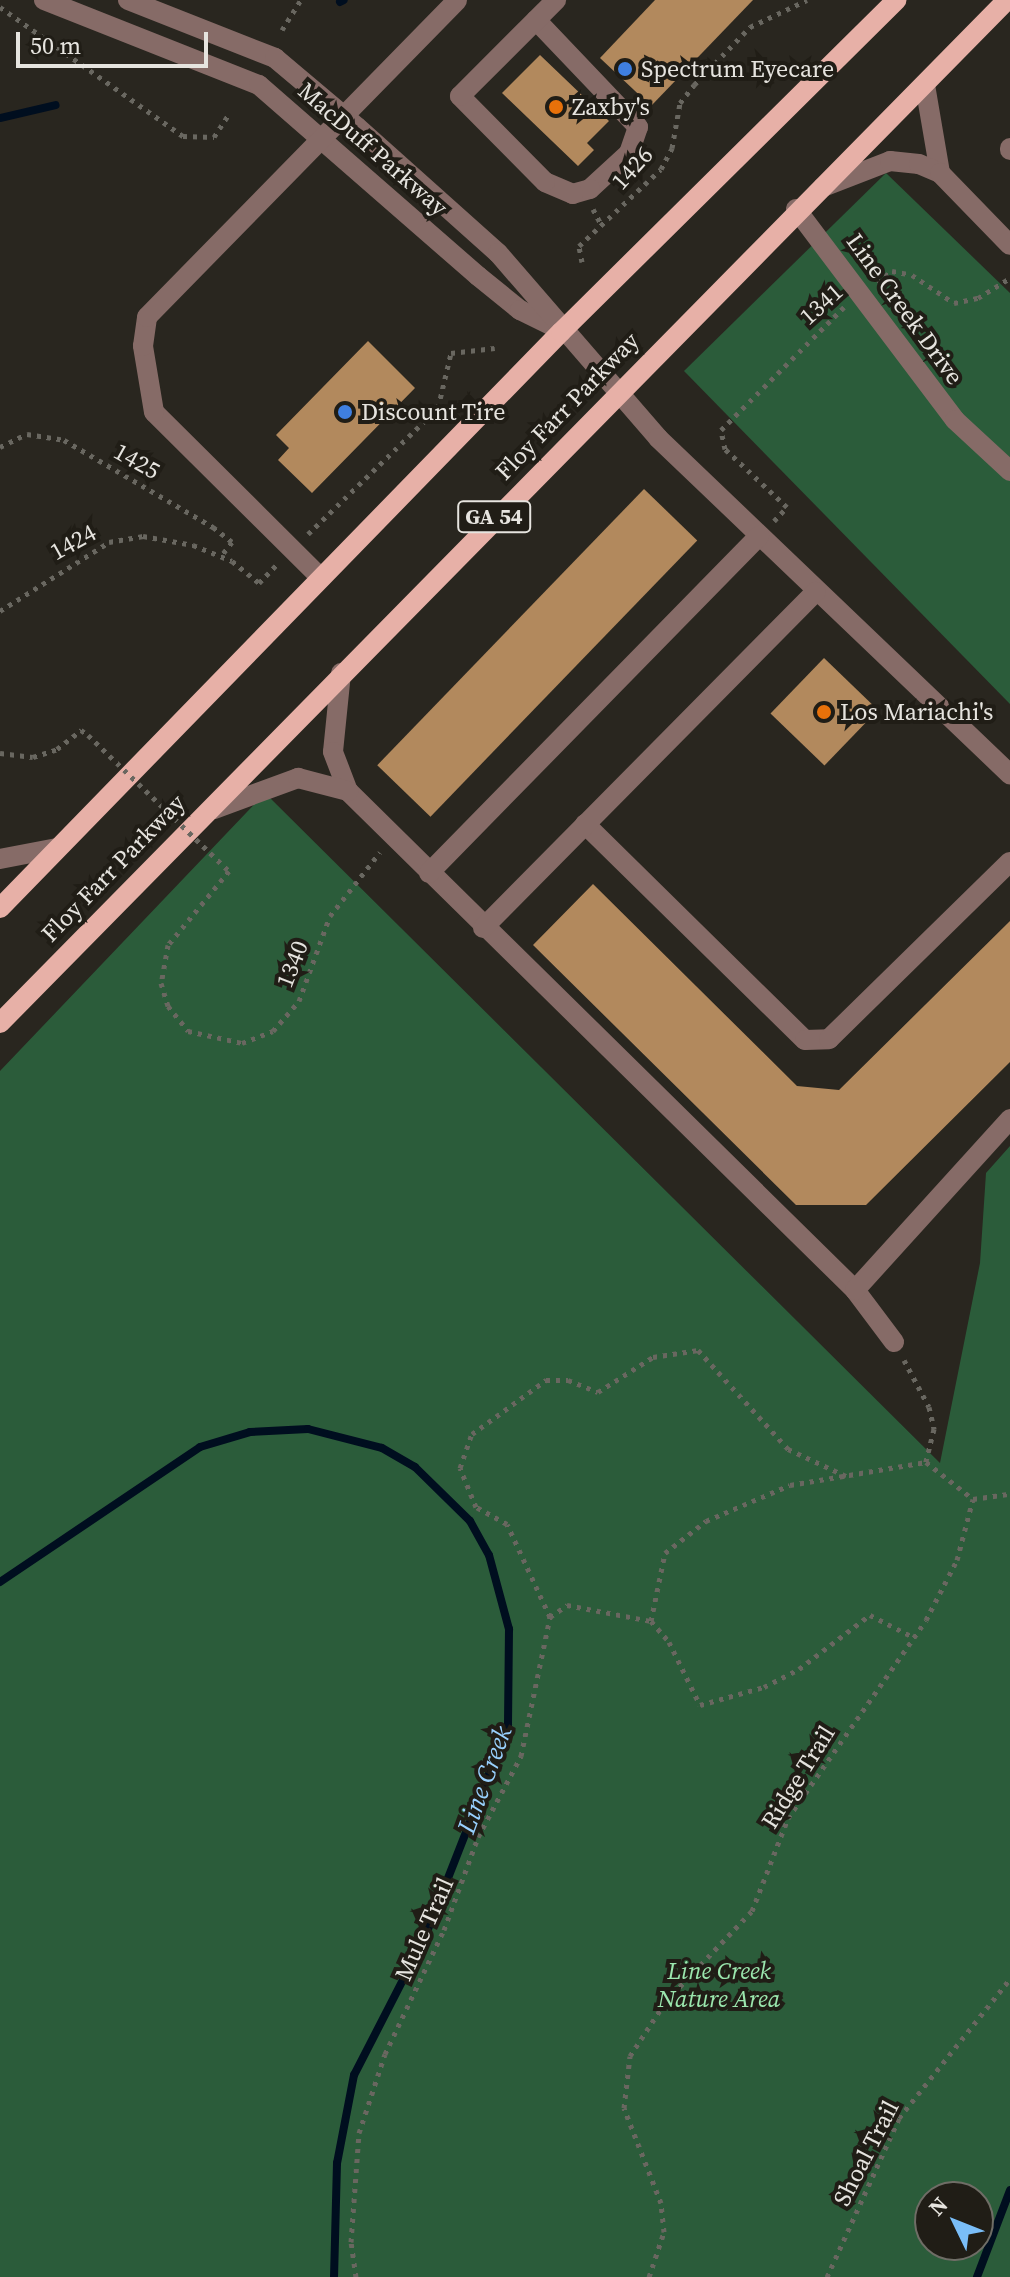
<!DOCTYPE html>
<style>
body{margin:0}
#map{position:relative;width:1010px;height:2277px;overflow:hidden;background:#29261f;font-family:"Source Serif 4",serif}
div>[style]{position:absolute}
.forest>*{inset:0;background:#2b5c3a}
.stream>*{height:8px;margin:-4px;padding:0 4px;transform-origin:4px;border-radius:4px;background:#000e1f}
.building>*{inset:0;background:#b2895d;transform-origin:0 0}
.path>*{height:5px;margin-top:-2.5px;transform-origin:0;background:repeating-linear-gradient(90deg,#696760 0 4px,transparent 0 10px)}
.minor>*{height:20px;margin:-10px;padding:0 10px;transform-origin:10px;border-radius:10px;background:#866b67}
.major>*{height:20px;margin:-10px;padding:0 10px;transform-origin:10px;border-radius:10px;background:#e7b0a7}
.path-bridge>*{height:5px;margin-top:-2.5px;transform-origin:0;background:repeating-linear-gradient(90deg,#696760 0 4px,transparent 0 10px)}
.dots>*{width:22px;height:22px;translate:-50% -50%;box-sizing:border-box;border:4px solid #201d16;border-radius:50%}
span{translate:-50% -50%;white-space:nowrap;text-align:center;line-height:1.15;-webkit-text-stroke:8px #201d16;paint-order:stroke}
.shield-label span{padding:2px 6px;background:#201d16;border:2px solid;border-radius:6px;-webkit-text-stroke-width:0}
.shield-label{font-size:22px;color:#e6e4df;font-weight:700}
.poi-label{font-size:24px;color:#e6e4df}
.left{translate:0 -50%;text-align:left}
.street-label{font-size:24px;color:#e6e4df}
.park-label{font-size:24px;color:#9be7ae;font-style:italic}
.water-label{font-size:26px;color:#98d0fd;font-style:italic}
.north{position:absolute;left:914px;top:2181px;width:80px;height:80px;box-sizing:border-box;background:#201d16;border:2px solid #6f6d66;border-radius:50%;rotate:313deg;font-size:22px;font-weight:700;line-height:32px;text-align:center;color:#e6e4df}
.north::after{content:'';display:block;margin:auto;width:28px;height:36px;background:#7abef8;clip-path:polygon(50% 0,100% 100%,50% 72%,0 100%)}
.scale{position:absolute;left:16px;top:32px;width:192px;height:36px;box-sizing:border-box;border:4px solid #e6e4df;border-top:0;padding-left:10px;font-size:24px;line-height:28px;white-space:nowrap;color:#e6e4df;-webkit-text-stroke:6px #201d16;paint-order:stroke}
</style>
<div id="map">
<div class="forest">
<div style="clip-path:polygon(886px 173px,1010px 293px,1010px 704px,684px 371px)"></div>
<div style="clip-path:polygon(evenodd,265px 793px,940px 1463px,980px 1263px,986px 1173px,1010px 1146px,1010px 2277px,0 2277px,0 1071px,265px 793px,930px 2197px,978px 2197px,978px 2245px,930px 2245px,930px 2197px)"></div>
</div>
<div class="stream">
<div style="left:340px;top:2px;width:4px;rotate:-27deg"></div>
<div style="left:0;top:118px;width:57px;rotate:-13.1deg"></div>
<div style="left:0;top:1582px;width:241px;rotate:-34deg"></div>
<div style="left:200px;top:1447px;width:52px;rotate:-16.7deg"></div>
<div style="left:250px;top:1432px;width:58px;rotate:-3deg"></div>
<div style="left:308px;top:1429px;width:76px;rotate:14.4deg"></div>
<div style="left:382px;top:1448px;width:38px;rotate:30deg"></div>
<div style="left:415px;top:1467px;width:77px;rotate:44.5deg"></div>
<div style="left:470px;top:1521px;width:39px;rotate:61deg"></div>
<div style="left:489px;top:1555px;width:77px;rotate:74.9deg"></div>
<div style="left:509px;top:1629px;width:96px;rotate:90.6deg"></div>
<div style="left:508px;top:1725px;width:228px;rotate:111.4deg"></div>
<div style="left:425px;top:1937px;width:155px;rotate:117.2deg"></div>
<div style="left:354px;top:2075px;width:90px;rotate:100.9deg"></div>
<div style="left:337px;top:2163px;width:114px;rotate:91.5deg"></div>
<div style="left:977px;top:2277px;width:93px;rotate:-69.2deg"></div>
</div>
<div class="building">
<div style="clip-path:polygon(655px 0,753px 0,651px 106px,600px 58px)"></div>
<div style="clip-path:polygon(540px 55px,609px 121px,587px 143px,594px 150px,578px 166px,502px 93px)"></div>
<div style="clip-path:polygon(368px 341px,415px 388px,312px 493px,278px 460px,289px 448px,276px 435px)"></div>
<div style="left:644px;top:489px;width:74px;height:384px;rotate:44deg"></div>
<div style="left:824px;top:658px;width:75px;height:77px;rotate:44deg"></div>
<div style="clip-path:polygon(593px 884px,797px 1086px,839px 1090px,1010px 921px,1010px 1062px,866px 1205px,796px 1205px,533px 945px)"></div>
</div>
<div class="path">
<div style="left:0;top:7px;width:224px;rotate:35.2deg"></div>
<div style="left:183px;top:136px;width:31px;rotate:2deg"></div>
<div style="left:214px;top:137px;width:27px;rotate:-57deg"></div>
<div style="left:282px;top:30px;width:36px;rotate:-58deg"></div>
<div style="left:593px;top:209px;width:19px;rotate:62deg"></div>
<div style="left:582px;top:262px;width:16px;rotate:-101deg"></div>
<div style="left:579px;top:246px;width:112px;rotate:-43.2deg"></div>
<div style="left:661px;top:169px;width:24px;rotate:-62deg"></div>
<div style="left:672px;top:148px;width:46px;rotate:-79.9deg"></div>
<div style="left:680px;top:103px;width:23px;rotate:-52deg"></div>
<div style="left:694px;top:85px;width:81px;rotate:-46deg"></div>
<div style="left:750px;top:27px;width:63px;rotate:-25.3deg"></div>
<div style="left:877px;top:282px;width:19px;rotate:-36deg"></div>
<div style="left:892px;top:271px;width:20px;rotate:11deg"></div>
<div style="left:912px;top:275px;width:50px;rotate:33.7deg"></div>
<div style="left:954px;top:303px;width:25px;rotate:-12deg"></div>
<div style="left:978px;top:298px;width:38px;rotate:-32deg"></div>
<div style="left:0;top:447px;width:30px;rotate:-26deg"></div>
<div style="left:27px;top:434px;width:37px;rotate:9deg"></div>
<div style="left:64px;top:440px;width:173px;rotate:30.3deg"></div>
<div style="left:213px;top:527px;width:24px;rotate:38deg"></div>
<div style="left:232px;top:542px;width:18px;rotate:128deg"></div>
<div style="left:774px;top:521px;width:19px;rotate:-47deg"></div>
<div style="left:787px;top:507px;width:85px;rotate:-136.9deg"></div>
<div style="left:725px;top:449px;width:19px;rotate:-102deg"></div>
<div style="left:721px;top:430px;width:174px;rotate:-45deg"></div>
<div style="left:308px;top:534px;width:181px;rotate:-44.1deg"></div>
<div style="left:438px;top:408px;width:57px;rotate:-76.7deg"></div>
<div style="left:451px;top:353px;width:44px;rotate:-6.5deg"></div>
<div style="left:0;top:611px;width:129px;rotate:-32.3deg"></div>
<div style="left:109px;top:542px;width:35px;rotate:-10deg"></div>
<div style="left:143px;top:536px;width:51px;rotate:10.2deg"></div>
<div style="left:193px;top:545px;width:42px;rotate:22.3deg"></div>
<div style="left:232px;top:561px;width:35px;rotate:39deg"></div>
<div style="left:259px;top:583px;width:28px;rotate:-46deg"></div>
<div style="left:0;top:753px;width:33px;rotate:7deg"></div>
<div style="left:33px;top:757px;width:25px;rotate:-18deg"></div>
<div style="left:57px;top:749px;width:31px;rotate:-38deg"></div>
<div style="left:81px;top:730px;width:9px;rotate:36deg"></div>
<div style="left:229px;top:871px;width:96px;rotate:129.5deg"></div>
<div style="left:168px;top:945px;width:39px;rotate:100deg"></div>
<div style="left:161px;top:983px;width:24px;rotate:73deg"></div>
<div style="left:168px;top:1006px;width:32px;rotate:51deg"></div>
<div style="left:188px;top:1031px;width:55px;rotate:12.5deg"></div>
<div style="left:242px;top:1043px;width:33px;rotate:-21deg"></div>
<div style="left:273px;top:1031px;width:40px;rotate:-49deg"></div>
<div style="left:299px;top:1001px;width:90px;rotate:-70deg"></div>
<div style="left:330px;top:916px;width:81px;rotate:-52deg"></div>
<div style="left:904px;top:1360px;width:53px;rotate:62deg"></div>
<div style="left:929px;top:1407px;width:23px;rotate:77deg"></div>
<div style="left:934px;top:1429px;width:34px;rotate:104deg"></div>
<div style="left:550px;top:1617px;width:102px;rotate:-114.8deg"></div>
<div style="left:507px;top:1524px;width:35px;rotate:-151deg"></div>
<div style="left:476px;top:1507px;width:42px;rotate:-112.3deg"></div>
<div style="left:460px;top:1468px;width:36px;rotate:-71deg"></div>
<div style="left:472px;top:1434px;width:92px;rotate:-36.1deg"></div>
<div style="left:546px;top:1380px;width:22px"></div>
<div style="left:568px;top:1380px;width:32px;rotate:22deg"></div>
<div style="left:598px;top:1392px;width:65px;rotate:-32.5deg"></div>
<div style="left:653px;top:1357px;width:46px;rotate:-8.8deg"></div>
<div style="left:698px;top:1350px;width:134px;rotate:47.7deg"></div>
<div style="left:788px;top:1449px;width:64px;rotate:25deg"></div>
<div style="left:651px;top:1621px;width:69px;rotate:-78.4deg"></div>
<div style="left:665px;top:1553px;width:52px;rotate:-38deg"></div>
<div style="left:706px;top:1521px;width:91px;rotate:-23.2deg"></div>
<div style="left:790px;top:1485px;width:138px;rotate:-9.6deg"></div>
<div style="left:926px;top:1462px;width:60px;rotate:38.2deg"></div>
<div style="left:356px;top:2277px;width:35px;rotate:-98deg"></div>
<div style="left:351px;top:2242px;width:109px;rotate:-85.8deg"></div>
<div style="left:359px;top:2133px;width:83px;rotate:-71.8deg"></div>
<div style="left:385px;top:2054px;width:137px;rotate:-64.6deg"></div>
<div style="left:444px;top:1930px;width:99px;rotate:-69.9deg"></div>
<div style="left:478px;top:1837px;width:92px;rotate:-62deg"></div>
<div style="left:521px;top:1756px;width:142px;rotate:-78.2deg"></div>
<div style="left:550px;top:1617px;width:21px;rotate:-35deg"></div>
<div style="left:567px;top:1605px;width:86px;rotate:10.8deg"></div>
<div style="left:651px;top:1621px;width:28px;rotate:49deg"></div>
<div style="left:669px;top:1642px;width:70px;rotate:63.8deg"></div>
<div style="left:700px;top:1705px;width:66px;rotate:-15.7deg"></div>
<div style="left:764px;top:1687px;width:39px;rotate:-27deg"></div>
<div style="left:799px;top:1669px;width:89px;rotate:-37.3deg"></div>
<div style="left:870px;top:1615px;width:48px;rotate:27.1deg"></div>
<div style="left:649px;top:2277px;width:47px;rotate:-71.6deg"></div>
<div style="left:664px;top:2232px;width:29px;rotate:-96deg"></div>
<div style="left:661px;top:2203px;width:102px;rotate:-111.3deg"></div>
<div style="left:624px;top:2108px;width:52px;rotate:-83.4deg"></div>
<div style="left:630px;top:2056px;width:66px;rotate:-56.8deg"></div>
<div style="left:666px;top:2001px;width:124px;rotate:-46.3deg"></div>
<div style="left:752px;top:1911px;width:100px;rotate:-68.8deg"></div>
<div style="left:788px;top:1818px;width:241px;rotate:-55.1deg"></div>
<div style="left:926px;top:1620px;width:68px;rotate:-62.7deg"></div>
<div style="left:957px;top:1560px;width:63px;rotate:-75.3deg"></div>
<div style="left:973px;top:1499px;width:37px;rotate:-8deg"></div>
<div style="left:827px;top:2277px;width:175px;rotate:-65.6deg"></div>
<div style="left:899px;top:2118px;width:178px;rotate:-51.4deg"></div>
</div>
<div class="minor">
<div style="left:44px;top:0;width:231px;rotate:21.6deg"></div>
<div style="left:259px;top:85px;width:291px;rotate:41.1deg"></div>
<div style="left:478px;top:276px;width:54px;rotate:39deg"></div>
<div style="left:520px;top:310px;width:34px;rotate:26deg"></div>
<div style="left:128px;top:0;width:158px;rotate:21.5deg"></div>
<div style="left:275px;top:58px;width:107px;rotate:40.1deg"></div>
<div style="left:357px;top:127px;width:189px;rotate:41.8deg"></div>
<div style="left:498px;top:253px;width:245px;rotate:49.1deg"></div>
<div style="left:658px;top:438px;width:487px;rotate:43.7deg"></div>
<div style="left:536px;top:20px;width:148px;rotate:46.4deg"></div>
<div style="left:638px;top:127px;width:28px;rotate:109deg"></div>
<div style="left:629px;top:153px;width:53px;rotate:137.3deg"></div>
<div style="left:590px;top:189px;width:18px;rotate:164deg"></div>
<div style="left:573px;top:194px;width:30px;rotate:-157deg"></div>
<div style="left:545px;top:182px;width:121px;rotate:-134.7deg"></div>
<div style="left:460px;top:96px;width:136px;rotate:-45deg"></div>
<div style="left:925px;top:85px;width:89px;rotate:80.3deg"></div>
<div style="left:1010px;top:148px;width:2px;rotate:90deg"></div>
<div style="left:823px;top:187px;width:72px;rotate:-21.2deg"></div>
<div style="left:890px;top:161px;width:29px;rotate:6deg"></div>
<div style="left:919px;top:164px;width:23px;rotate:23deg"></div>
<div style="left:940px;top:173px;width:100px;rotate:45.8deg"></div>
<div style="left:796px;top:209px;width:264px;rotate:53deg"></div>
<div style="left:955px;top:420px;width:75px;rotate:42.8deg"></div>
<div style="left:321px;top:578px;width:235px;rotate:-135.2deg"></div>
<div style="left:154px;top:412px;width:67px;rotate:-99.5deg"></div>
<div style="left:143px;top:346px;width:29px;rotate:-82deg"></div>
<div style="left:147px;top:317px;width:443px;rotate:-45.6deg"></div>
<div style="left:341px;top:673px;width:79px;rotate:95.8deg"></div>
<div style="left:333px;top:752px;width:42px;rotate:69deg"></div>
<div style="left:348px;top:791px;width:711px;rotate:44.54deg"></div>
<div style="left:855px;top:1290px;width:65px;rotate:53.1deg"></div>
<div style="left:214px;top:809px;width:90px;rotate:-20.3deg"></div>
<div style="left:298px;top:778px;width:52px;rotate:14.6deg"></div>
<div style="left:585px;top:824px;width:308px;rotate:44.5deg"></div>
<div style="left:805px;top:1040px;width:24px;rotate:-2deg"></div>
<div style="left:829px;top:1039px;width:253px;rotate:-44.4deg"></div>
<div style="left:0;top:859px;width:58px;rotate:-10.9deg"></div>
<div style="left:429px;top:873px;width:472px;rotate:-45.6deg"></div>
<div style="left:483px;top:928px;width:473px;rotate:-45.3deg"></div>
<div style="left:855px;top:1290px;width:231px;rotate:-47.8deg"></div>
</div>
<div class="major">
<div style="left:0;top:908px;width:804px;rotate:-45.76deg"></div>
<div style="left:561px;top:332px;width:472px;rotate:-44.7deg"></div>
<div style="left:0;top:1023px;width:1435px;rotate:-45.45deg"></div>
</div>
<div class="path-bridge">
<div style="left:88px;top:735px;width:196px;rotate:44deg"></div>
</div>
<div class="dots">
<div style="left:625px;top:69px;background:#3f7fe0"></div>
<div style="left:556px;top:107px;background:#e8710a"></div>
<div style="left:345px;top:412px;background:#3f7fe0"></div>
<div style="left:824px;top:712px;background:#e8710a"></div>
</div>
<div class="shield-label">
<span style="left:494px;top:517px">GA 54</span>
</div>
<div class="poi-label">
<span class="left" style="left:641px;top:69px">Spectrum Eyecare</span>
<span class="left" style="left:572px;top:107px">Zaxby's</span>
<span class="left" style="left:361px;top:412px">Discount Tire</span>
<span class="left" style="left:840px;top:712px">Los Mariachi's</span>
</div>
<div class="street-label">
<span style="left:373px;top:149px;rotate:41deg">MacDuff Parkway</span>
<span style="left:632px;top:168px;rotate:-48deg">1426</span>
<span style="left:821px;top:304px;rotate:-42deg">1341</span>
<span style="left:905px;top:309px;rotate:54deg">Line Creek Drive</span>
<span style="left:567px;top:406px;rotate:-46deg">Floy Farr Parkway</span>
<span style="left:137px;top:461px;rotate:29deg">1425</span>
<span style="left:73px;top:542px;rotate:-29deg">1424</span>
<span style="left:113px;top:868px;rotate:-46deg">Floy Farr Parkway</span>
<span style="left:292px;top:964px;rotate:-69deg">1340</span>
<span style="left:798px;top:1777px;rotate:-58deg">Ridge Trail</span>
<span style="left:424px;top:1929px;rotate:-66deg">Mule Trail</span>
<span style="left:866px;top:2153px;rotate:-63deg">Shoal Trail</span>
</div>
<div class="park-label">
<span style="left:719px;top:1985px">Line Creek<br>Nature Area</span>
</div>
<div class="water-label">
<span style="left:485px;top:1780px;rotate:-70deg">Line Creek</span>
</div>
<div class="north">N</div>
<div class="scale">50 m</div>
</div>
